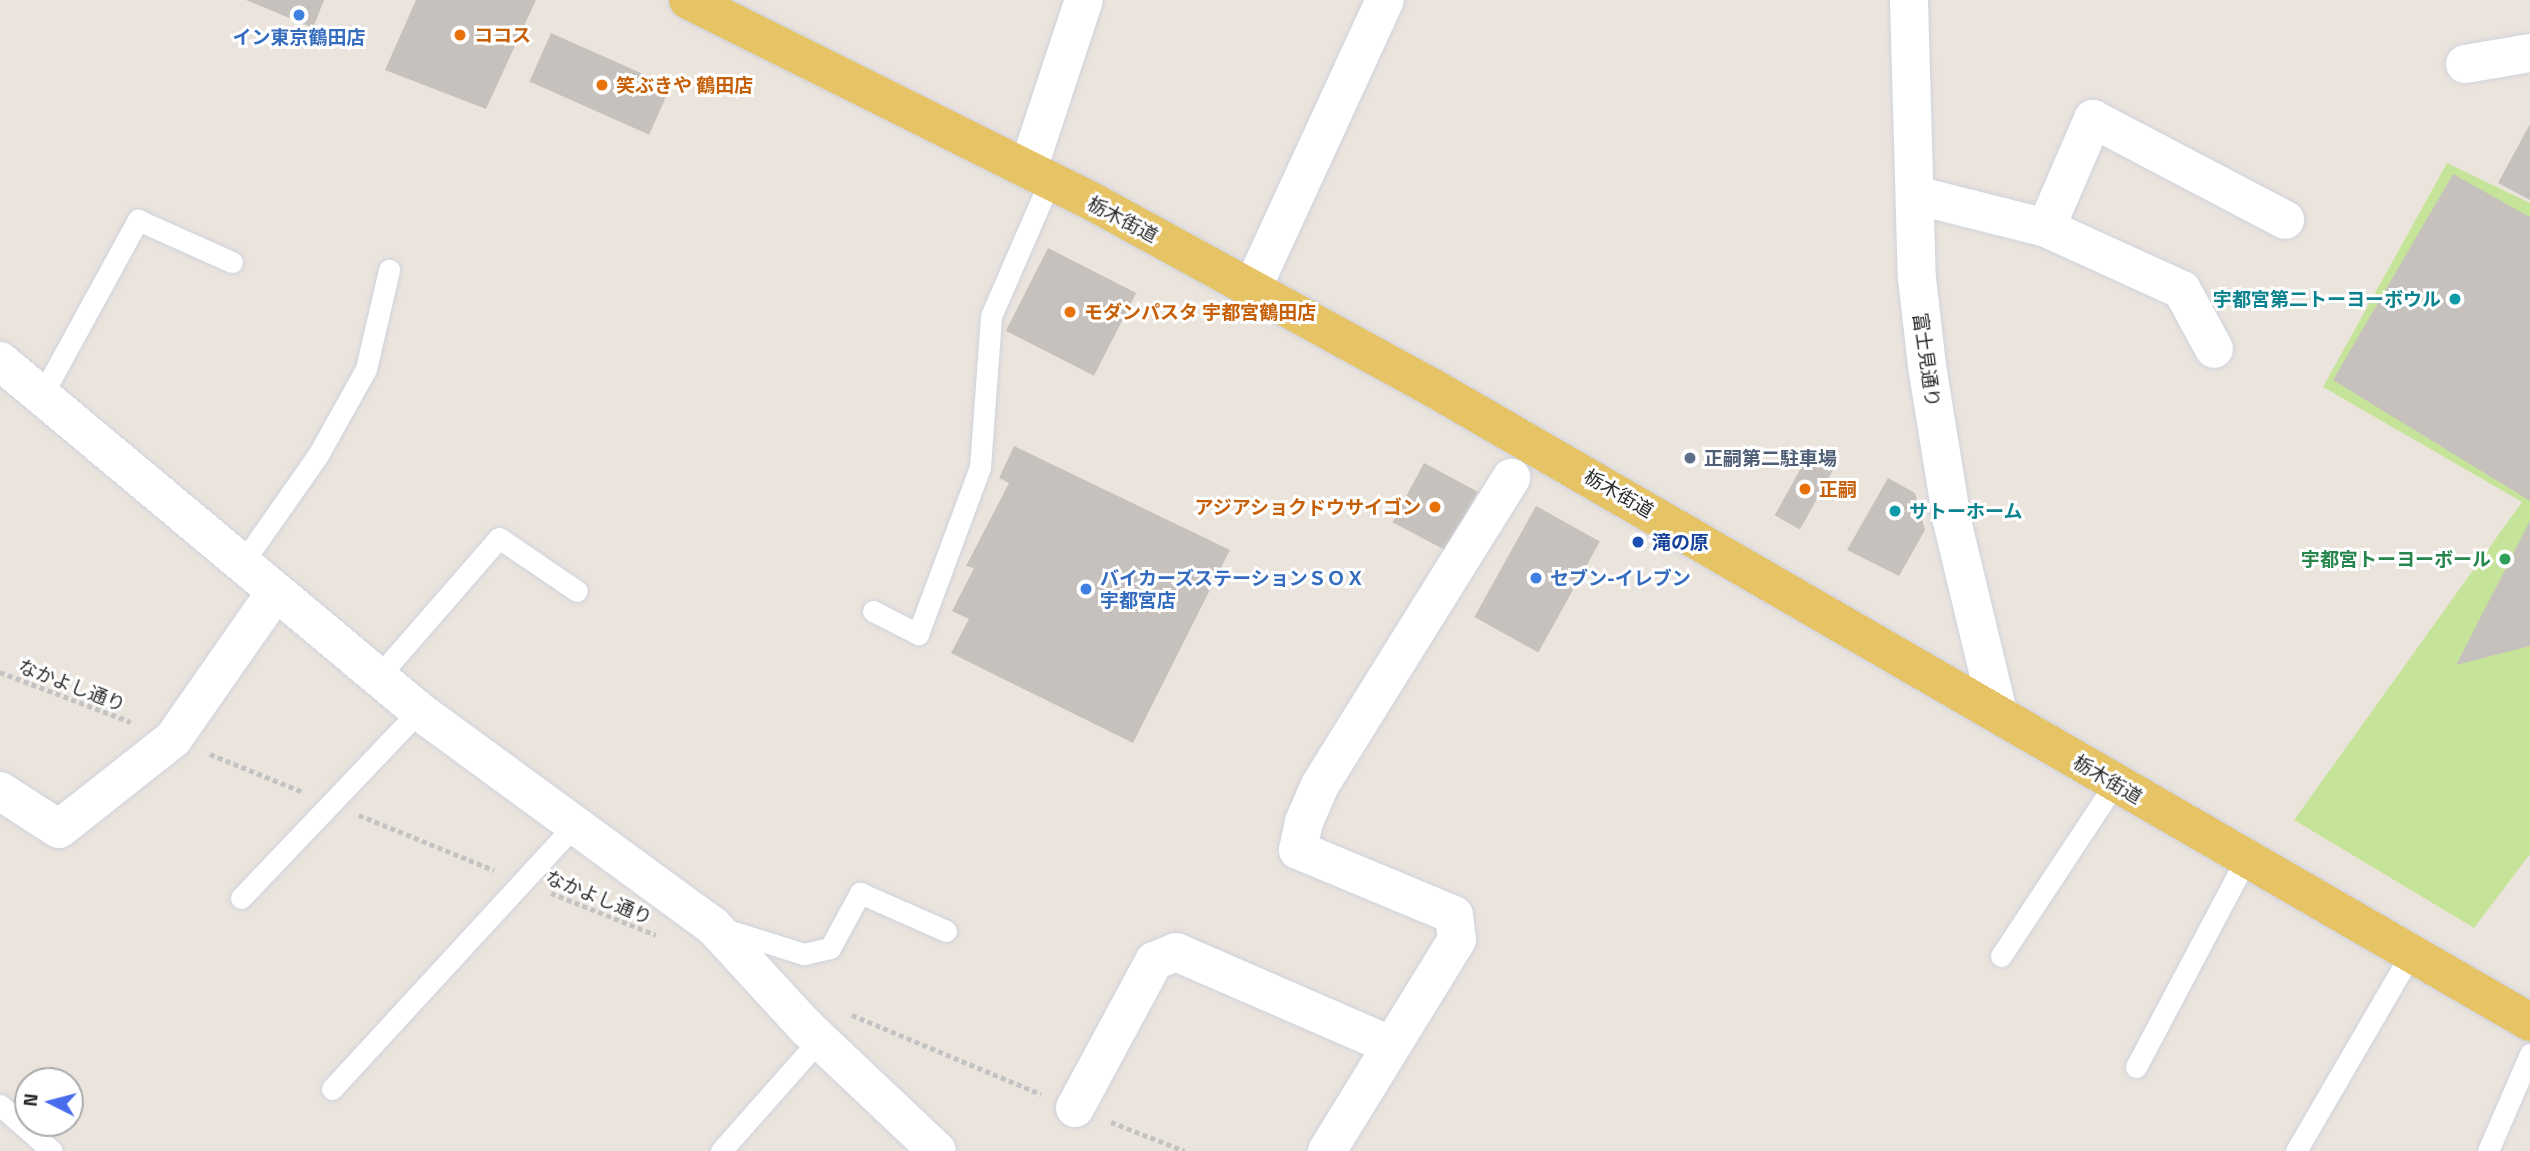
<!DOCTYPE html>
<meta charset="utf-8">
<style>
body{margin:0}
#map{position:relative;width:2530px;height:1151px;overflow:hidden;background:#ebe4dd;font-family:"Titillium Web","Noto Sans JP",sans-serif}
div>[style]{position:absolute}
.pitch>*{inset:0;background:#c6e499}
.building>*{inset:0;background:#c6c1bc;transform-origin:0 0}
.path>*{height:4.5px;margin-top:-2.25px;transform-origin:0;background:repeating-linear-gradient(90deg,#c3c3c3 0 5px,transparent 0 8.5px)}
.roads{filter:drop-shadow(0 0 2px #cfd2dd) drop-shadow(0 0 2px #cfd2dd)}
.lane>*{height:21px;margin:-10.5px;padding:0 10.5px;transform-origin:10.5px;border-radius:10.5px;background:#fff}
.street>*{height:38px;margin:-19px;padding:0 19px;transform-origin:19px;border-radius:19px;background:#fff}
.secondary>*{height:38px;margin:-19px;padding:0 19px;transform-origin:19px;border-radius:19px;background:#fff}
.primary>*{height:38px;margin:-19px;padding:0 19px;transform-origin:19px;border-radius:19px;background:#e6c466}
.dots>*{width:19px;height:19px;translate:-50% -50%;box-sizing:border-box;border:4px solid #fff;border-radius:50%}
span{translate:-50% -50%;white-space:nowrap;text-align:center;line-height:1.15;-webkit-text-stroke:6px #fff;paint-order:stroke}
.food-label{font-size:19px;color:#c56008;font-weight:700}
.left{translate:0 -50%;text-align:left}
.right{translate:-100% -50%;text-align:right}
.shop-label{font-size:19px;color:#366cbe;font-weight:700}
.street-label{font-size:19px;color:#2a2a2a}
.culture-label{font-size:19px;color:#0d838f;font-weight:700}
.service-label{font-size:19px;color:#4e5e75;font-weight:700}
.transit-label{font-size:19px;color:#164399;font-weight:700}
.leisure-label{font-size:19px;color:#27864d;font-weight:700}
.north{position:absolute;left:14px;top:1067px;width:70px;height:70px;box-sizing:border-box;background:#fff;border:2px solid #aaa;border-radius:50%;rotate:276deg;font-size:19px;font-weight:700;line-height:28px;text-align:center;color:#2a2a2a}
.north::after{content:'';display:block;margin:auto;width:24px;height:32px;background:#486cec;clip-path:polygon(50% 0,100% 100%,50% 72%,0 100%)}
</style>
<div id="map">
<div class="pitch">
<div style="clip-path:polygon(2447px 163px,2530px 203px,2530px 854px,2474px 928px,2294px 820px,2522px 502px,2323px 387px)"></div>
</div>
<div class="building">
<div style="clip-path:polygon(246px 0,324px 0,313px 28px)"></div>
<div style="clip-path:polygon(416px 0,536px 0,486px 109px,385px 70px)"></div>
<div style="left:551px;top:33px;width:131px;height:53px;rotate:24deg"></div>
<div style="clip-path:polygon(2530px 124px,2530px 200px,2498px 183px)"></div>
<div style="clip-path:polygon(2453px 174px,2530px 217px,2530px 501px,2333px 380px)"></div>
<div style="left:1048px;top:248px;width:99px;height:93px;rotate:27deg"></div>
<div style="clip-path:polygon(1014px 446px,1230px 550px,1133px 743px,951px 653px,969px 619px,952px 611px,974px 568px,966px 566px,1009px 483px,999px 478px)"></div>
<div style="left:1812px;top:448px;width:29px;height:77px;rotate:29deg"></div>
<div style="left:1424px;top:463px;width:61px;height:67px;rotate:28deg"></div>
<div style="clip-path:polygon(1888px 478px,1915px 493px,1925px 530px,1899px 576px,1847px 550px)"></div>
<div style="left:1536px;top:506px;width:73px;height:127px;rotate:29deg"></div>
<div style="clip-path:polygon(2530px 521px,2530px 646px,2456px 665px)"></div>
</div>
<div class="path">
<div style="left:0;top:672px;width:140px;rotate:20.9deg"></div>
<div style="left:210px;top:754px;width:100px;rotate:22.2deg"></div>
<div style="left:359px;top:815px;width:146px;rotate:22.2deg"></div>
<div style="left:551px;top:893px;width:113px;rotate:21.8deg"></div>
<div style="left:852px;top:1015px;width:205px;rotate:22.7deg"></div>
<div style="left:1111px;top:1122px;width:79px;rotate:21.4deg"></div>
</div>
<div class="roads">
<div class="lane">
<div style="left:42px;top:395px;width:200px;rotate:-61.3deg"></div>
<div style="left:138px;top:220px;width:103px;rotate:24.1deg"></div>
<div style="left:241px;top:565px;width:134px;rotate:-55deg"></div>
<div style="left:318px;top:455px;width:98px;rotate:-60.8deg"></div>
<div style="left:366px;top:369px;width:102px;rotate:-76.9deg"></div>
<div style="left:873px;top:611px;width:51px;rotate:27.1deg"></div>
<div style="left:918px;top:634px;width:178px;rotate:-69.6deg"></div>
<div style="left:980px;top:467px;width:151px;rotate:-85.8deg"></div>
<div style="left:991px;top:316px;width:148px;rotate:-66.5deg"></div>
<div style="left:378px;top:677px;width:184px;rotate:-49deg"></div>
<div style="left:499px;top:538px;width:94px;rotate:34.2deg"></div>
<div style="left:241px;top:898px;width:258px;rotate:-46.4deg"></div>
<div style="left:724px;top:929px;width:84px;rotate:17.4deg"></div>
<div style="left:804px;top:954px;width:27px;rotate:-13deg"></div>
<div style="left:830px;top:948px;width:63px;rotate:-61.4deg"></div>
<div style="left:860px;top:893px;width:94px;rotate:23.8deg"></div>
<div style="left:2001px;top:956px;width:207px;rotate:-56.6deg"></div>
<div style="left:2136px;top:1067px;width:235px;rotate:-62.1deg"></div>
<div style="left:332px;top:1089px;width:355px;rotate:-47.4deg"></div>
<div style="left:0;top:1105px;width:69px;rotate:41.5deg"></div>
<div style="left:721px;top:1151px;width:149px;rotate:-48.5deg"></div>
<div style="left:2296px;top:1151px;width:227px;rotate:-59.8deg"></div>
<div style="left:2488px;top:1151px;width:106px;rotate:-66.6deg"></div>
</div>
<div class="street">
<div style="left:2465px;top:64px;width:66px;rotate:-9.6deg"></div>
<div style="left:1028px;top:169px;width:178px;rotate:-71.7deg"></div>
<div style="left:1915px;top:195px;width:135px;rotate:14.1deg"></div>
<div style="left:2046px;top:228px;width:119px;rotate:-66.7deg"></div>
<div style="left:2093px;top:119px;width:217px;rotate:27.7deg"></div>
<div style="left:2046px;top:228px;width:149px;rotate:24.5deg"></div>
<div style="left:2182px;top:290px;width:67px;rotate:61.5deg"></div>
<div style="left:1252px;top:289px;width:318px;rotate:-65.3deg"></div>
<div style="left:0;top:361px;width:546px;rotate:39.87deg"></div>
<div style="left:419px;top:711px;width:364px;rotate:36.2deg"></div>
<div style="left:713px;top:926px;width:137px;rotate:47.4deg"></div>
<div style="left:806px;top:1027px;width:180px;rotate:43.4deg"></div>
<div style="left:0;top:791px;width:70px;rotate:32.8deg"></div>
<div style="left:59px;top:829px;width:145px;rotate:-38.3deg"></div>
<div style="left:173px;top:739px;width:177px;rotate:-55.1deg"></div>
<div style="left:1075px;top:1108px;width:167px;rotate:-61.7deg"></div>
<div style="left:1154px;top:961px;width:24px;rotate:-22deg"></div>
<div style="left:1176px;top:952px;width:233px;rotate:23.5deg"></div>
<div style="left:1327px;top:1151px;width:248px;rotate:-58.4deg"></div>
<div style="left:1457px;top:940px;width:25px;rotate:-97deg"></div>
<div style="left:1454px;top:915px;width:169px;rotate:-157.4deg"></div>
<div style="left:1298px;top:850px;width:29px;rotate:-78deg"></div>
<div style="left:1304px;top:822px;width:40px;rotate:-66.6deg"></div>
<div style="left:1320px;top:785px;width:362px;rotate:-58.1deg"></div>
</div>
<div class="secondary">
<div style="left:1909px;top:0;width:278px;rotate:88.4deg"></div>
<div style="left:1917px;top:278px;width:89px;rotate:83.5deg"></div>
<div style="left:1927px;top:366px;width:157px;rotate:80.8deg"></div>
<div style="left:1952px;top:521px;width:197px;rotate:76.5deg"></div>
</div>
<div class="primary">
<div style="left:688px;top:0;width:455px;rotate:26.5deg"></div>
<div style="left:1095px;top:203px;width:388px;rotate:28.7deg"></div>
<div style="left:1435px;top:389px;width:1265px;rotate:30.03deg"></div>
</div>
</div>
<div class="dots">
<div style="left:299px;top:15px;background:#3f7fe0"></div>
<div style="left:460px;top:35px;background:#e8710a"></div>
<div style="left:602px;top:85px;background:#e8710a"></div>
<div style="left:2455px;top:299px;background:#0f9aa8"></div>
<div style="left:1070px;top:312px;background:#e8710a"></div>
<div style="left:1690px;top:458px;background:#5c6f8a"></div>
<div style="left:1805px;top:489px;background:#e8710a"></div>
<div style="left:1435px;top:507px;background:#e8710a"></div>
<div style="left:1895px;top:511px;background:#0f9aa8"></div>
<div style="left:1638px;top:542px;background:#1a4fb4"></div>
<div style="left:2505px;top:559px;background:#2e9e5b"></div>
<div style="left:1536px;top:578px;background:#3f7fe0"></div>
<div style="left:1086px;top:589px;background:#3f7fe0"></div>
</div>
<div class="food-label">
<span class="left" style="left:474px;top:35px">ココス</span>
<span class="left" style="left:616px;top:85px">笑ぶきや 鶴田店</span>
<span class="left" style="left:1084px;top:312px">モダンパスタ 宇都宮鶴田店</span>
<span class="left" style="left:1819px;top:489px">正嗣</span>
<span class="right" style="left:1421px;top:507px">アジアショクドウサイゴン</span>
</div>
<div class="shop-label">
<span style="left:299px;top:37px">イン東京鶴田店</span>
<span class="left" style="left:1100px;top:589px">バイカーズステーションＳＯＸ<br>宇都宮店</span>
<span class="left" style="left:1550px;top:578px">セブン-イレブン</span>
</div>
<div class="street-label">
<span style="left:1123px;top:219px;rotate:28deg">栃木街道</span>
<span style="left:1927px;top:360px;rotate:82deg">富士見通り</span>
<span style="left:1619px;top:493px;rotate:30deg">栃木街道</span>
<span style="left:72px;top:685px;rotate:21deg">なかよし通り</span>
<span style="left:2108px;top:779px;rotate:31deg">栃木街道</span>
<span style="left:599px;top:897px;rotate:22deg">なかよし通り</span>
</div>
<div class="culture-label">
<span class="right" style="left:2441px;top:299px">宇都宮第二トーヨーボウル</span>
<span class="left" style="left:1909px;top:511px">サトーホーム</span>
</div>
<div class="service-label">
<span class="left" style="left:1704px;top:458px">正嗣第二駐車場</span>
</div>
<div class="transit-label">
<span class="left" style="left:1652px;top:542px">滝の原</span>
</div>
<div class="leisure-label">
<span class="right" style="left:2491px;top:559px">宇都宮トーヨーボール</span>
</div>
<div class="north">N</div>
</div>
